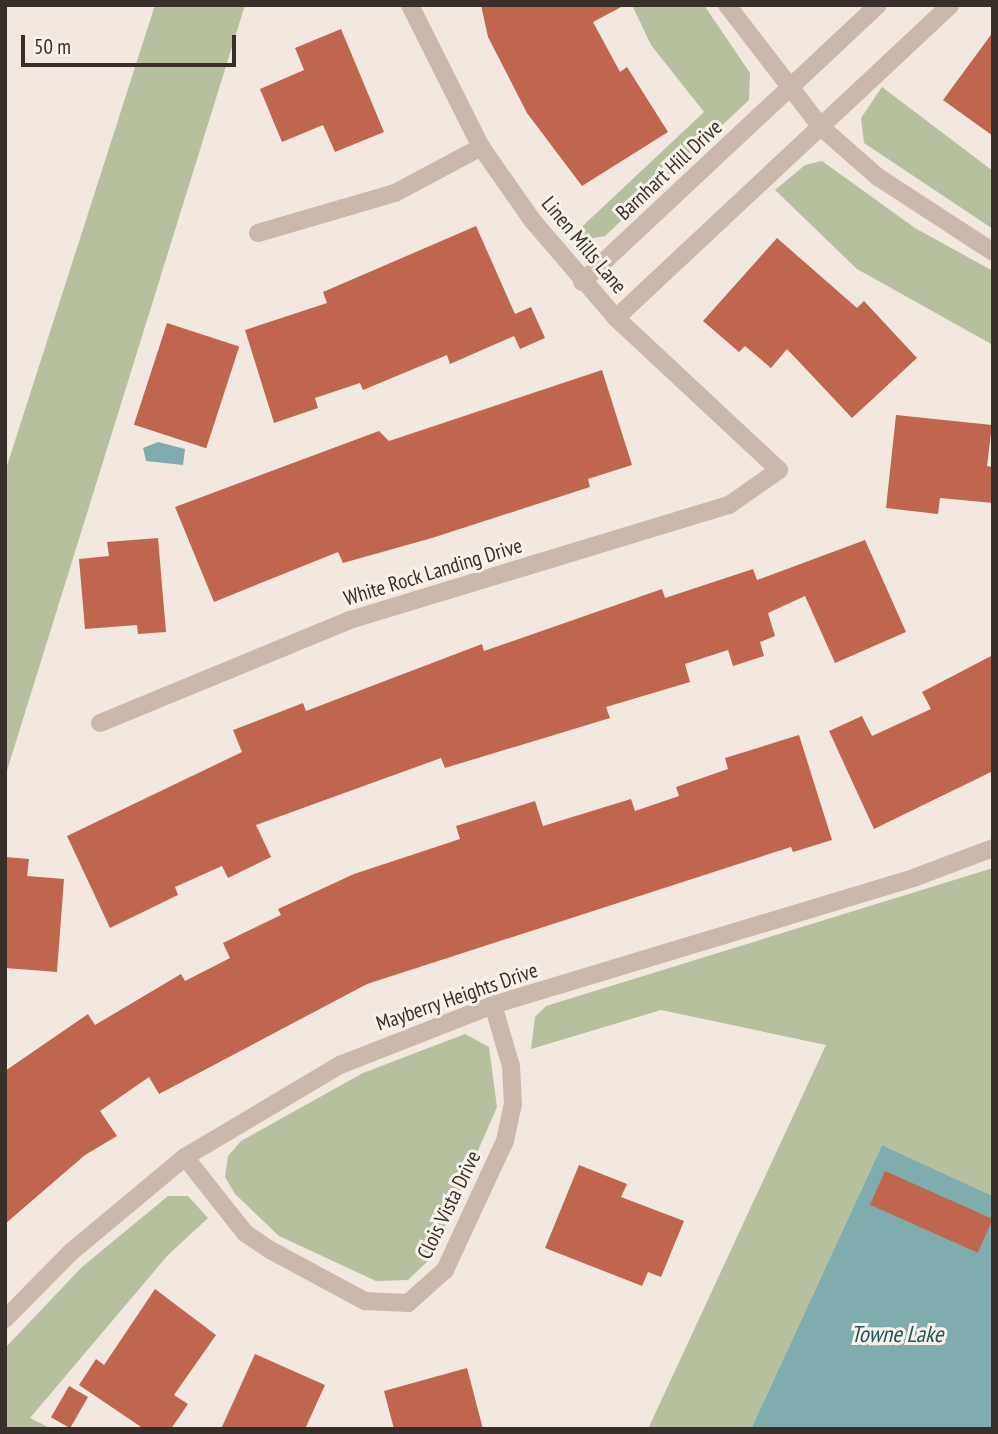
<!DOCTYPE html>
<style>
body{margin:0}
#map{position:relative;width:998px;height:1434px;overflow:hidden;background:#f2e8df;font-family:"PT Sans Narrow",sans-serif}
div>[style]{position:absolute}
.green>*{inset:0;background:#b6c09f}
.water>*{inset:0;background:#7fadad}
.building>*{inset:0;background:#c0664f;transform-origin:0 0}
.minor>*{height:18px;margin:-9px;padding:0 9px;transform-origin:9px;border-radius:9px;background:#c9b8ab}
.tertiary>*{height:18px;margin:-9px;padding:0 9px;transform-origin:9px;border-radius:9px;background:#c9b8ab}
span{translate:-50% -50%;white-space:nowrap;text-align:center;line-height:1.15;-webkit-text-stroke:6px #f9f2eb;paint-order:stroke}
.street-label{font-size:21px;color:#382e2a}
.water-label{font-size:23px;color:#215557;font-style:italic}
.frame{position:absolute;inset:0;border:7px solid #382e2a;pointer-events:none}
.scale{position:absolute;left:21px;top:35px;width:215px;height:32px;box-sizing:border-box;border:4px solid #382e2a;border-top:0;padding-left:9px;font-size:21px;line-height:24px;white-space:nowrap;color:#382e2a;-webkit-text-stroke:5px #f9f2eb;paint-order:stroke}
</style>
<div id="map">
<div class="green">
<div style="clip-path:polygon(155px 5px,245px 5px,5px 777px,5px 472px)"></div>
<div style="clip-path:polygon(632px 5px,704px 5px,750px 73px,749px 100px,605px 236px,577px 241px,571px 237px,704px 112px,651px 45px)"></div>
<div style="clip-path:polygon(882px 87px,993px 171px,993px 229px,864px 143px,861px 118px)"></div>
<div style="clip-path:polygon(822px 161px,915px 228px,993px 271px,993px 345px,857px 269px,775px 190px,805px 165px)"></div>
<div style="clip-path:polygon(993px 868px,993px 1196px,882px 1145px,751px 1429px,648px 1429px,826px 1045px,661px 1010px,531px 1049px,535px 1017px,546px 1006px)"></div>
<div style="clip-path:polygon(465px 1034px,489px 1047px,497px 1107px,431px 1258px,408px 1280px,376px 1281px,279px 1236px,235px 1194px,225px 1177px,228px 1156px,241px 1141px,363px 1073px)"></div>
<div style="clip-path:polygon(168px 1196px,188px 1196px,208px 1218px,168px 1255px,30px 1418px,52px 1429px,5px 1429px,5px 1348px,82px 1267px)"></div>
</div>
<div class="water">
<div style="clip-path:polygon(158px 442px,185px 449px,183px 465px,146px 461px,143px 448px)"></div>
<div style="clip-path:polygon(882px 1145px,993px 1196px,993px 1429px,751px 1429px)"></div>
</div>
<div class="building">
<div style="clip-path:polygon(481px 5px,625px 5px,593px 22px,620px 72px,627px 67px,668px 132px,582px 186px,527px 113px,488px 37px)"></div>
<div style="clip-path:polygon(341px 29px,384px 132px,335px 152px,323px 125px,282px 142px,260px 89px,304px 70px,295px 48px)"></div>
<div style="clip-path:polygon(993px 32px,993px 136px,943px 100px)"></div>
<div style="clip-path:polygon(476px 226px,515px 314px,531px 307px,545px 338px,520px 349px,514px 336px,450px 364px,447px 355px,363px 390px,360px 383px,315px 398px,318px 408px,274px 423px,245px 330px,327px 303px,323px 292px)"></div>
<div style="clip-path:polygon(777px 238px,857px 308px,864px 301px,917px 358px,852px 418px,787px 349px,771px 368px,745px 346px,739px 352px,703px 321px)"></div>
<div style="left:167px;top:323px;width:76px;height:107px;rotate:18deg"></div>
<div style="clip-path:polygon(602px 370px,632px 465px,588px 479px,590px 487px,432px 538px,343px 563px,338px 552px,214px 602px,175px 507px,379px 431px,389px 441px)"></div>
<div style="clip-path:polygon(896px 415px,992px 425px,987px 466px,993px 467px,993px 503px,940px 498px,938px 514px,886px 508px)"></div>
<div style="clip-path:polygon(158px 538px,166px 632px,138px 634px,137px 625px,85px 629px,79px 559px,109px 556px,107px 542px)"></div>
<div style="clip-path:polygon(865px 540px,906px 632px,835px 663px,805px 596px,768px 613px,775px 636px,760px 642px,764px 656px,733px 666px,728px 650px,685px 664px,690px 682px,606px 707px,610px 718px,445px 768px,441px 758px,256px 825px,271px 857px,228px 878px,222px 866px,175px 887px,178px 895px,110px 928px,67px 836px,242px 752px,233px 730px,303px 703px,306px 711px,482px 644px,484px 651px,662px 589px,665px 598px,753px 569px,757px 580px)"></div>
<div style="clip-path:polygon(993px 655px,993px 771px,874px 829px,829px 731px,862px 716px,872px 736px,931px 709px,922px 692px)"></div>
<div style="clip-path:polygon(799px 735px,832px 840px,793px 852px,791px 847px,367px 984px,159px 1094px,149px 1077px,100px 1111px,117px 1136px,85px 1155px,5px 1224px,5px 1071px,88px 1014px,95px 1025px,181px 974px,185px 981px,230px 958px,223px 943px,281px 915px,278px 909px,354px 874px,460px 839px,456px 826px,535px 801px,543px 826px,631px 799px,635px 811px,679px 796px,676px 787px,728px 769px,725px 758px)"></div>
<div style="clip-path:polygon(5px 857px,29px 859px,27px 876px,64px 879px,57px 972px,5px 968px)"></div>
<div style="clip-path:polygon(579px 1165px,627px 1184px,621px 1197px,684px 1221px,661px 1277px,648px 1272px,642px 1286px,545px 1248px)"></div>
<div style="left:885px;top:1171px;width:118px;height:37px;rotate:24deg"></div>
<div style="clip-path:polygon(155px 1289px,216px 1335px,174px 1395px,188px 1404px,171px 1429px,144px 1429px,79px 1385px,96px 1359px,104px 1365px)"></div>
<div style="clip-path:polygon(255px 1354px,325px 1385px,305px 1429px,221px 1429px)"></div>
<div style="clip-path:polygon(467px 1368px,483px 1429px,394px 1429px,384px 1391px)"></div>
<div style="left:69px;top:1386px;width:22px;height:36px;rotate:30deg"></div>
</div>
<div class="minor">
<div style="left:258px;top:233px;width:143px;rotate:-16.3deg"></div>
<div style="left:395px;top:193px;width:98px;rotate:-28.1deg"></div>
<div style="left:582px;top:282px;width:405px;rotate:-43.1deg"></div>
<div style="left:616px;top:318px;width:458px;rotate:-43.1deg"></div>
<div style="left:100px;top:723px;width:270px;rotate:-22.4deg"></div>
<div style="left:350px;top:620px;width:396px;rotate:-16.9deg"></div>
<div style="left:729px;top:505px;width:61px;rotate:-35deg"></div>
<div style="left:779px;top:470px;width:223px;rotate:-137deg"></div>
<div style="left:616px;top:318px;width:129px;rotate:-130.6deg"></div>
<div style="left:532px;top:220px;width:89px;rotate:-124.9deg"></div>
<div style="left:481px;top:147px;width:159px;rotate:-116.6deg"></div>
<div style="left:185px;top:1157px;width:97px;rotate:51.7deg"></div>
<div style="left:245px;top:1233px;width:32px;rotate:34deg"></div>
<div style="left:272px;top:1251px;width:106px;rotate:28.3deg"></div>
<div style="left:365px;top:1301px;width:43px;rotate:2.7deg"></div>
<div style="left:408px;top:1303px;width:50px;rotate:-41.7deg"></div>
<div style="left:445px;top:1270px;width:142px;rotate:-65.1deg"></div>
<div style="left:505px;top:1141px;width:38px;rotate:-78deg"></div>
<div style="left:513px;top:1104px;width:38px;rotate:-93deg"></div>
<div style="left:511px;top:1066px;width:64px;rotate:-106.4deg"></div>
</div>
<div class="tertiary">
<div style="left:727px;top:5px;width:154px;rotate:52.4deg"></div>
<div style="left:821px;top:127px;width:76px;rotate:41.3deg"></div>
<div style="left:878px;top:177px;width:137px;rotate:33.1deg"></div>
<div style="left:5px;top:1319px;width:94px;rotate:-45.4deg"></div>
<div style="left:71px;top:1252px;width:148px;rotate:-39.8deg"></div>
<div style="left:185px;top:1157px;width:180px;rotate:-30.7deg"></div>
<div style="left:340px;top:1065px;width:164px;rotate:-21.4deg"></div>
<div style="left:493px;top:1005px;width:442px;rotate:-16.8deg"></div>
<div style="left:916px;top:877px;width:82px;rotate:-20.6deg"></div>
</div>
<div class="street-label">
<span style="left:669px;top:170px;rotate:-43deg">Barnhart Hill Drive</span>
<span style="left:584px;top:245px;rotate:50deg">Linen Mills Lane</span>
<span style="left:433px;top:572px;rotate:-17deg">White Rock Landing Drive</span>
<span style="left:457px;top:997px;rotate:-19deg">Mayberry Heights Drive</span>
<span style="left:449px;top:1205px;rotate:-64deg">Clois Vista Drive</span>
</div>
<div class="water-label">
<span style="left:897px;top:1334px">Towne Lake</span>
</div>
<div class="frame"></div>
<div class="scale">50 m</div>
</div>
